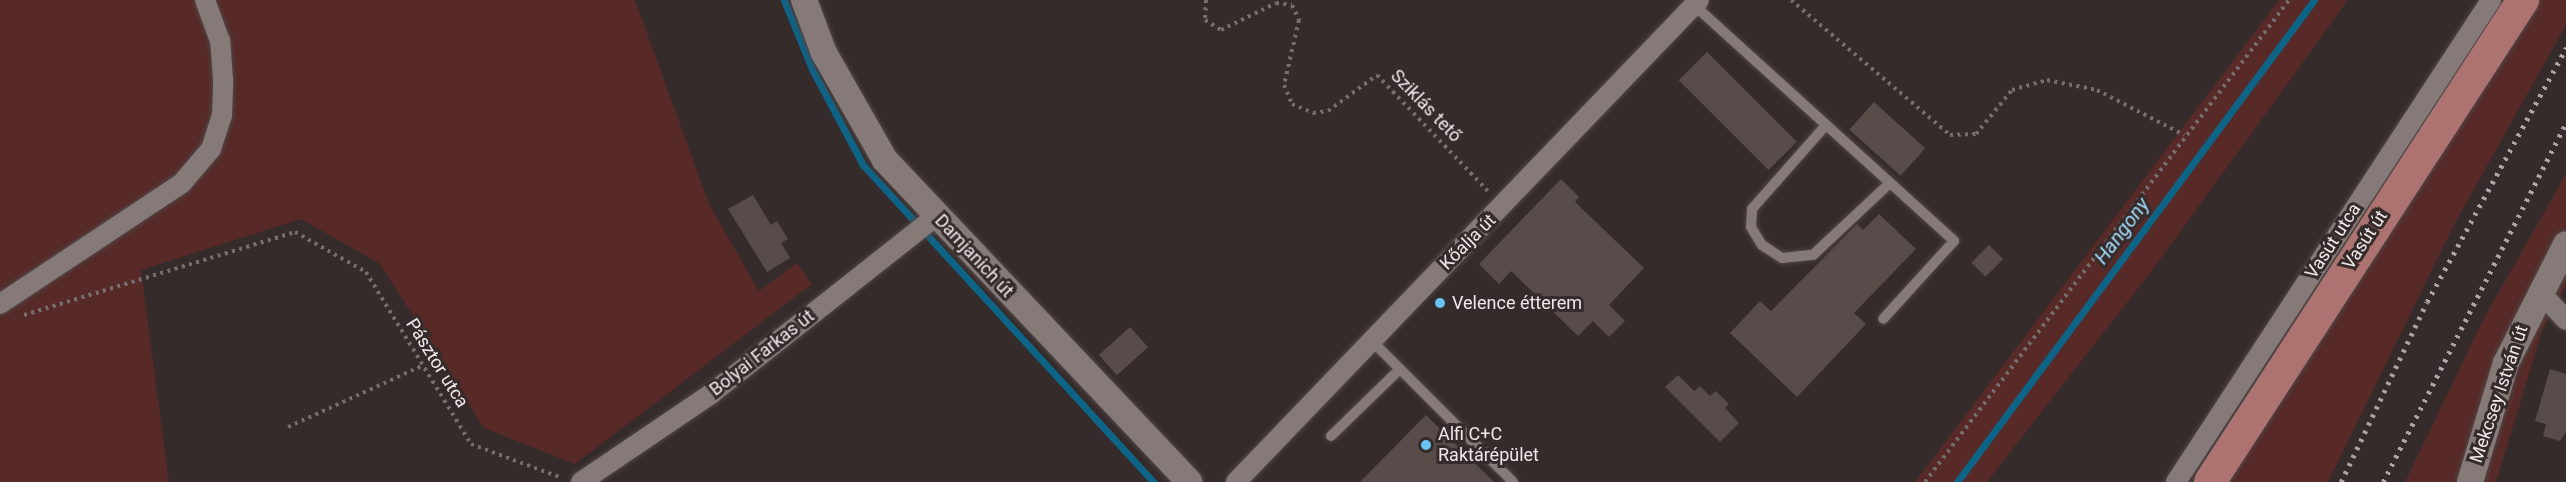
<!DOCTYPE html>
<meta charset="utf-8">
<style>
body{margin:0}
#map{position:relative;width:2566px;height:482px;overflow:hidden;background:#352b2a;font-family:Roboto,sans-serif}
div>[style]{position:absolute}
.green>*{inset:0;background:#572927}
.stream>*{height:7px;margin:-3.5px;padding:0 3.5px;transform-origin:3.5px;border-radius:3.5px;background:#0e6487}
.building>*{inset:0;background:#584c4b;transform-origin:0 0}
.path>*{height:4px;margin-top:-2px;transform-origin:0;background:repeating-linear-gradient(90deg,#766e6d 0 3px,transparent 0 7.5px)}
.roads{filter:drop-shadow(0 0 2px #4f4645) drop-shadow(0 0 2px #4f4645)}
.service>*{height:10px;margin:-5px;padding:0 5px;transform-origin:5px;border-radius:5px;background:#867a79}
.minor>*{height:20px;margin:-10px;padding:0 10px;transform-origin:10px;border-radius:10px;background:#867a79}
.tertiary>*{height:26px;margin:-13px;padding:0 13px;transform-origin:13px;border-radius:13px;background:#867a79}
.primary>*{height:32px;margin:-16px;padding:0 16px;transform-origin:16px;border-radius:16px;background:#ac7370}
.rail>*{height:4.5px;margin-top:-2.25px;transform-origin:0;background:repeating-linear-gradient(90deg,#aea6a6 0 3px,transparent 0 9px)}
.dots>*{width:16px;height:16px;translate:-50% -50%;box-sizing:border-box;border:3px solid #352b2a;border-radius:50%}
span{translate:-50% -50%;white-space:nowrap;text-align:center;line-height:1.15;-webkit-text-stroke:6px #352b2a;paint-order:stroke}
.street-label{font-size:18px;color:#efe8e8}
.poi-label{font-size:18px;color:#efe8e8}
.left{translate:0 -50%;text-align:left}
.water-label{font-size:20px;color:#a1dbfb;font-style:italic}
</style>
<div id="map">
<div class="green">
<div style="clip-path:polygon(0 0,635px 0,709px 204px,759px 291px,797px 263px,812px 284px,575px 464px,484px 428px,380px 264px,301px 219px,141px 270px,169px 482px,0 482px)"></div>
<div style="clip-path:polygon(2279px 0,2348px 0,2154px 268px,1987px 482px,1915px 482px)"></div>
<div style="clip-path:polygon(2512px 0,2566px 0,2566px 25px,2454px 225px,2328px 482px,2196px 482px)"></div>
<div style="clip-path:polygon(2566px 174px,2566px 286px,2542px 331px,2496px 482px,2405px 482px,2485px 316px)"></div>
</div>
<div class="stream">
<div style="left:784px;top:0;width:74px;rotate:67.9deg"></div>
<div style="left:812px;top:69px;width:109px;rotate:62deg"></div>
<div style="left:863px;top:165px;width:430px;rotate:47.5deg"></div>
<div style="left:1957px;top:482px;width:600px;rotate:-53.47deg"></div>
</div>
<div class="building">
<div style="left:1707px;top:52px;width:127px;height:40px;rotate:45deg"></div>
<div style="left:1874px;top:102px;width:69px;height:37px;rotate:42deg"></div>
<div style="clip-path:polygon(1561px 179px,1579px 197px,1575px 202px,1644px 268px,1609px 305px,1625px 321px,1609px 337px,1593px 321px,1578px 336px,1511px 271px,1499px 284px,1479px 264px)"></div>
<div style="clip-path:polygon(753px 195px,771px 225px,777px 221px,788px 239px,781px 243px,790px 258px,767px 272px,728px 209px)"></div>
<div style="clip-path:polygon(1879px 214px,1916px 249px,1854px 313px,1866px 324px,1797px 397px,1730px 333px,1760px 301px,1771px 311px,1857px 224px,1863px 230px)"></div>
<div style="left:1989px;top:245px;width:20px;height:25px;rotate:45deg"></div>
<div style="left:1130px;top:327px;width:27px;height:42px;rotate:48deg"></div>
<div style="clip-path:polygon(2550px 369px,2566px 374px,2566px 432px,2560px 441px,2543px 436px,2546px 424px,2535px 421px)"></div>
<div style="clip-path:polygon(1678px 375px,1694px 391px,1700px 386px,1710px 396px,1716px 391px,1729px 404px,1725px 408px,1739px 423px,1720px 442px,1665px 387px)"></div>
<div style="clip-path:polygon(1426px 415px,1494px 482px,1360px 482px)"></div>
</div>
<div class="path">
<div style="left:1206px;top:0;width:20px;rotate:93deg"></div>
<div style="left:1205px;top:20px;width:19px;rotate:32deg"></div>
<div style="left:1221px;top:30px;width:61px;rotate:-26.1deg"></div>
<div style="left:1276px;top:3px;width:16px;rotate:7deg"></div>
<div style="left:1292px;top:5px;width:17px;rotate:65deg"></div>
<div style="left:1299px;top:20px;width:67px;rotate:103deg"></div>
<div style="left:1284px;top:85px;width:21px;rotate:67deg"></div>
<div style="left:1292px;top:104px;width:23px;rotate:23deg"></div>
<div style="left:1313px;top:113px;width:15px;rotate:-8deg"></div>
<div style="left:1328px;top:111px;width:61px;rotate:-36.3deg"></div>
<div style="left:1377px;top:75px;width:161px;rotate:46.3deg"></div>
<div style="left:1791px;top:0;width:209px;rotate:40.3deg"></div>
<div style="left:1950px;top:135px;width:26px;rotate:-2deg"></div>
<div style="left:1976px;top:134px;width:57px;rotate:-50.7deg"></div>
<div style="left:2012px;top:90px;width:36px;rotate:-16deg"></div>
<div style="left:2047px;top:80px;width:51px;rotate:11.3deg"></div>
<div style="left:2097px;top:90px;width:98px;rotate:27.3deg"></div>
<div style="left:24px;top:315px;width:283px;rotate:-17deg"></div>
<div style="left:295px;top:232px;width:81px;rotate:29.4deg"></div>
<div style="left:366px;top:272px;width:202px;rotate:58.6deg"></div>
<div style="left:471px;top:444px;width:97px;rotate:20.5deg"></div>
<div style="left:288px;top:427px;width:147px;rotate:-24.5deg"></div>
<div style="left:1925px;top:482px;width:604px;rotate:-52.94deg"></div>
</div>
<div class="roads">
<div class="service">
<div style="left:1694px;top:5px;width:351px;rotate:42.2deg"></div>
<div style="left:1954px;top:241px;width:105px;rotate:132.3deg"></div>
<div style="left:1826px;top:125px;width:112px;rotate:131.4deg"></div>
<div style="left:1752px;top:209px;width:18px;rotate:93deg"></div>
<div style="left:1751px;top:227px;width:21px;rotate:59deg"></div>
<div style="left:1762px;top:245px;width:24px;rotate:33deg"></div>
<div style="left:1782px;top:258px;width:31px;rotate:-6deg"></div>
<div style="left:1813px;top:255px;width:104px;rotate:-43.1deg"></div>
<div style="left:1370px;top:339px;width:202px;rotate:45deg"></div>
<div style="left:1331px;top:436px;width:96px;rotate:-44.2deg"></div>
</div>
<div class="minor">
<div style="left:2540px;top:292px;width:38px;rotate:47deg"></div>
<div style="left:0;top:304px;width:219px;rotate:-33.6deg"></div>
<div style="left:182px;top:183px;width:45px;rotate:-49.5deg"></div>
<div style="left:211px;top:149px;width:35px;rotate:-72deg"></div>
<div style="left:222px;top:116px;width:36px;rotate:-88deg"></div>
<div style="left:223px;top:80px;width:39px;rotate:-94deg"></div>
<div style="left:220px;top:41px;width:44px;rotate:-110.1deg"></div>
<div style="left:581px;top:482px;width:157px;rotate:-34.1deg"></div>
<div style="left:711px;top:394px;width:287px;rotate:-38.3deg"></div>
<div style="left:1236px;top:482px;width:668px;rotate:-46.15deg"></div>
<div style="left:2176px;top:482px;width:576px;rotate:-56.83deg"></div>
</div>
<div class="tertiary">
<div style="left:804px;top:0;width:57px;rotate:69.3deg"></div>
<div style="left:824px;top:53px;width:123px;rotate:60.3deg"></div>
<div style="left:885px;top:160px;width:443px;rotate:46.6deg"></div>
<div style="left:2470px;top:482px;width:124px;rotate:-73.2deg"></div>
<div style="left:2506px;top:363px;width:133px;rotate:-63.2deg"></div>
</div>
<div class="primary">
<div style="left:2210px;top:482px;width:575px;rotate:-57deg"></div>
</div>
</div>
<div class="rail">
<div style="left:2341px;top:482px;width:199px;rotate:-64.5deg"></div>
<div style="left:2427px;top:302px;width:290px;rotate:-61.3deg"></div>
<div style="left:2383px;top:482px;width:403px;rotate:-63deg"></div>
</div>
<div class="dots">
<div style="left:1440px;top:303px;background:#69c3f1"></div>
<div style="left:1426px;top:445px;background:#69c3f1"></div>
</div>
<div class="street-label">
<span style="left:1426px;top:106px;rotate:46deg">Sziklás tető</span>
<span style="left:2365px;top:240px;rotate:-57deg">Vasút út</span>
<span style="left:2333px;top:241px;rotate:-57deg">Vasút utca</span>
<span style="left:1468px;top:242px;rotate:-45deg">Kőalja út</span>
<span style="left:974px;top:256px;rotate:47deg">Damjanich út</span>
<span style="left:762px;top:353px;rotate:-38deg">Bolyai Farkas út</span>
<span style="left:437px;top:363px;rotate:58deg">Pásztor utca</span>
<span style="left:2499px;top:394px;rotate:-71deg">Mekcsey István út</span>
</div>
<div class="poi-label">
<span class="left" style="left:1452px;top:303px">Velence étterem</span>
<span class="left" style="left:1438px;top:445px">Alfi C+C<br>Raktárépület</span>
</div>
<div class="water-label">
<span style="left:2122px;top:231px;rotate:-53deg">Hangony</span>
</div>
</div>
